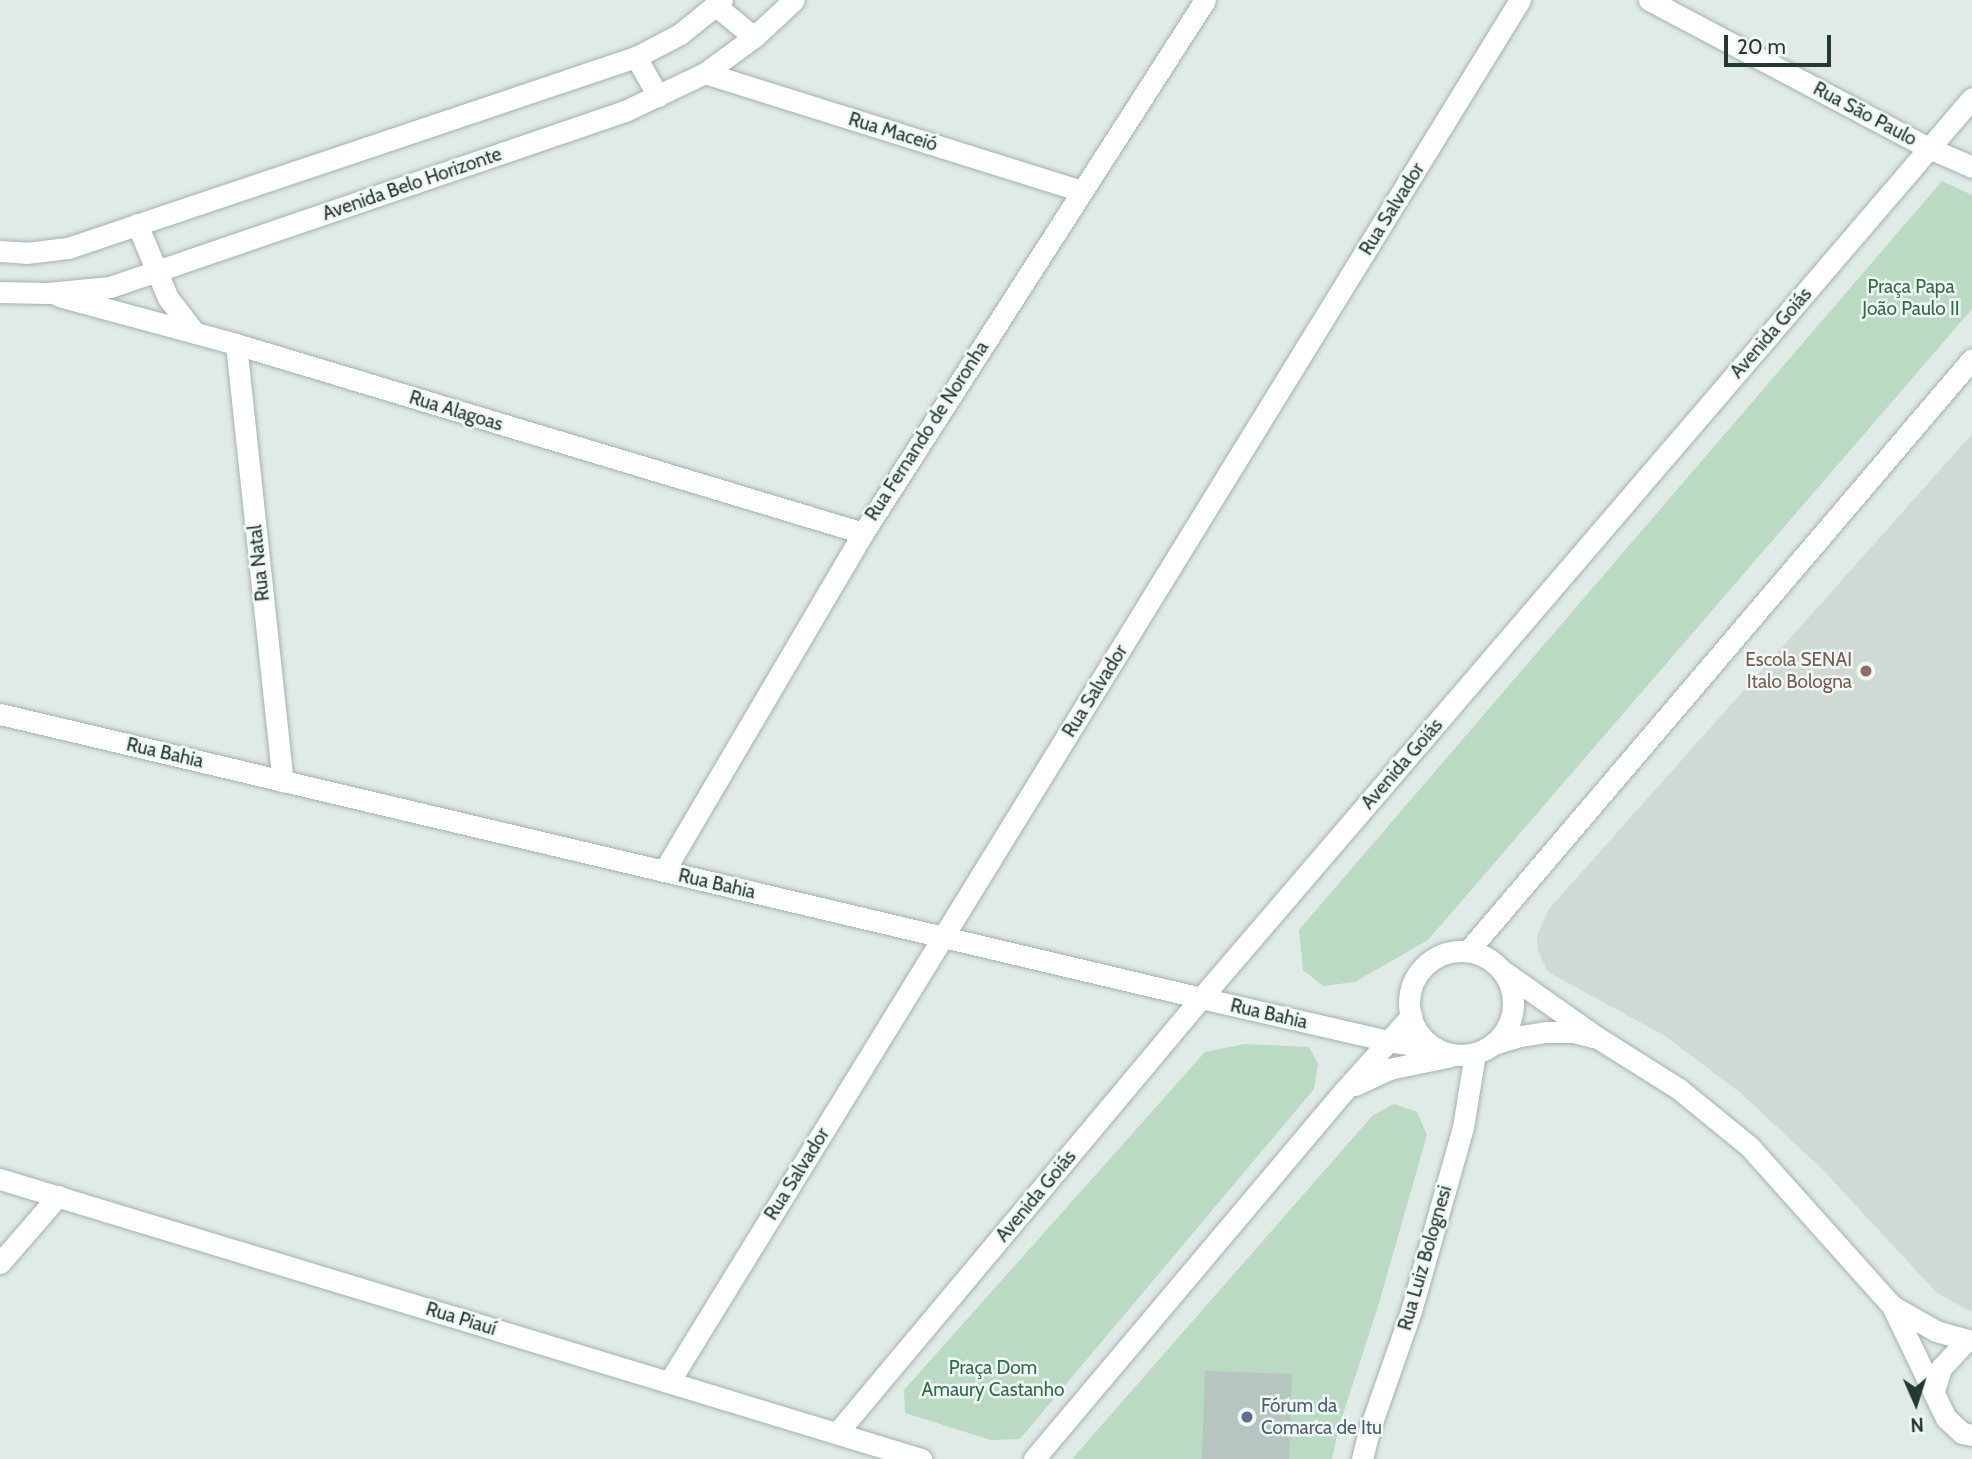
<!DOCTYPE html>
<meta charset="utf-8">
<style>
body{margin:0}
#map{position:relative;width:1972px;height:1459px;overflow:hidden;background:#e0eae6;font-family:Cabin,sans-serif}
div>[style]{position:absolute}
.built>*{inset:0;background:#cfdad5}
.green>*{inset:0;background:#badac3}
.building>*{inset:0;background:#b6c5bf;transform-origin:0 0}
.roads{filter:drop-shadow(0 0 2px #a3b2ad) drop-shadow(0 0 2px #a3b2ad)}
.minor>*{height:21px;margin:-10.5px;padding:0 10.5px;transform-origin:10.5px;border-radius:10.5px;background:#fff}
.tertiary>*{height:21px;margin:-10.5px;padding:0 10.5px;transform-origin:10.5px;border-radius:10.5px;background:#fff}
.tertiary>.ring{margin:-10.5px;padding:0;box-sizing:content-box;background:none;border:21px solid #fff;border-radius:50%}
.dots>*{width:19px;height:19px;translate:-50% -50%;box-sizing:border-box;border:4px solid #f1f7f4;border-radius:50%}
span{translate:-50% -50%;white-space:nowrap;text-align:center;line-height:1.15;-webkit-text-stroke:5px #f1f7f4;paint-order:stroke}
.street-label{font-size:19px;color:#223a33}
.park-label{font-size:19px;color:#2f6e48}
.education-label{font-size:19px;color:#785e54}
.right{translate:-100% -50%;text-align:right}
.service-label{font-size:19px;color:#4e5e75}
.left{translate:0 -50%;text-align:left}
.north{position:absolute;left:1881px;top:1368px;width:70px;height:70px;-webkit-text-stroke:5px #f1f7f4;paint-order:stroke;rotate:177deg;font-size:19px;font-weight:700;line-height:28px;text-align:center;color:#223a33}
.north::after{content:'';display:block;margin:auto;width:24px;height:32px;background:#223a33;clip-path:polygon(50% 0,100% 100%,50% 72%,0 100%)}
.scale{position:absolute;left:1724px;top:35px;width:107px;height:32px;box-sizing:border-box;border:4px solid #223a33;border-top:0;padding-left:9px;font-size:21px;line-height:24px;white-space:nowrap;color:#223a33;-webkit-text-stroke:5px #f1f7f4;paint-order:stroke}
</style>
<div id="map">
<div class="built">
<div style="clip-path:polygon(1972px 434px,1972px 1312px,1937px 1293px,1823px 1170px,1742px 1094px,1665px 1036px,1548px 972px,1538px 951px,1537px 936px,1549px 909px)"></div>
</div>
<div class="green">
<div style="clip-path:polygon(1942px 181px,1972px 195px,1972px 309px,1428px 940px,1355px 982px,1323px 986px,1303px 970px,1299px 930px)"></div>
<div style="clip-path:polygon(1244px 1044px,1309px 1047px,1318px 1064px,1314px 1089px,1020px 1439px,991px 1440px,905px 1413px,904px 1390px,1205px 1052px)"></div>
<div style="clip-path:polygon(1394px 1104px,1417px 1112px,1427px 1135px,1379px 1303px,1338px 1430px,1332px 1459px,1072px 1459px,1373px 1115px)"></div>
</div>
<div class="building">
<div style="left:1205px;top:1371px;width:87px;height:88px;rotate:2deg"></div>
</div>
<div class="roads">
<div class="minor">
<div style="left:1649px;top:0;width:317px;rotate:27.9deg"></div>
<div style="left:1929px;top:148px;width:47px;rotate:23.8deg"></div>
<div style="left:716px;top:6px;width:49px;rotate:39.2deg"></div>
<div style="left:636px;top:57px;width:45px;rotate:60.6deg"></div>
<div style="left:705px;top:73px;width:395px;rotate:17.4deg"></div>
<div style="left:137px;top:224px;width:80px;rotate:67.3deg"></div>
<div style="left:168px;top:298px;width:44px;rotate:52.4deg"></div>
<div style="left:0;top:251px;width:26px;rotate:4deg"></div>
<div style="left:26px;top:253px;width:42px;rotate:-6.8deg"></div>
<div style="left:68px;top:248px;width:599px;rotate:-18.59deg"></div>
<div style="left:636px;top:57px;width:50px;rotate:-27.6deg"></div>
<div style="left:680px;top:34px;width:54px;rotate:-39deg"></div>
<div style="left:0;top:292px;width:48px;rotate:1.2deg"></div>
<div style="left:48px;top:293px;width:62px;rotate:-5.5deg"></div>
<div style="left:110px;top:287px;width:544px;rotate:-18.87deg"></div>
<div style="left:625px;top:111px;width:89px;rotate:-25.4deg"></div>
<div style="left:705px;top:73px;width:61px;rotate:-36.3deg"></div>
<div style="left:754px;top:37px;width:54px;rotate:-42.8deg"></div>
<div style="left:59px;top:296px;width:183px;rotate:15.2deg"></div>
<div style="left:236px;top:344px;width:655px;rotate:16.77deg"></div>
<div style="left:236px;top:344px;width:440px;rotate:83.9deg"></div>
<div style="left:0;top:714px;width:1234px;rotate:13.3deg"></div>
<div style="left:1201px;top:998px;width:192px;rotate:12.9deg"></div>
<div style="left:1388px;top:1041px;width:48px;rotate:8.5deg"></div>
<div style="left:664px;top:871px;width:392px;rotate:-59.5deg"></div>
<div style="left:863px;top:533px;width:633px;rotate:-57.31deg"></div>
<div style="left:0;top:1179px;width:963px;rotate:16.91deg"></div>
<div style="left:0;top:1263px;width:89px;rotate:-49.1deg"></div>
<div style="left:669px;top:1382px;width:1623px;rotate:-58.38deg"></div>
<div style="left:837px;top:1433px;width:567px;rotate:-50.08deg"></div>
<div style="left:1201px;top:998px;width:1185px;rotate:-49.41deg"></div>
<div style="left:1362px;top:1459px;width:29px;rotate:-76deg"></div>
<div style="left:1369px;top:1431px;width:127px;rotate:-70.7deg"></div>
<div style="left:1411px;top:1311px;width:191px;rotate:-74.2deg"></div>
<div style="left:1463px;top:1127px;width:74px;rotate:-80.7deg"></div>
</div>
<div class="tertiary">
<div class="ring" style="left:1409px;top:951px;width:83px;height:83px"></div>
<div style="left:1468px;top:951px;width:777px;rotate:-49.59deg"></div>
<div style="left:1503px;top:971px;width:116px;rotate:35.2deg"></div>
<div style="left:1598px;top:1038px;width:96px;rotate:32.2deg"></div>
<div style="left:1679px;top:1089px;width:90px;rotate:39.2deg"></div>
<div style="left:1749px;top:1146px;width:215px;rotate:48.2deg"></div>
<div style="left:1892px;top:1306px;width:124px;rotate:64.3deg"></div>
<div style="left:1946px;top:1418px;width:22px;rotate:43deg"></div>
<div style="left:1962px;top:1433px;width:10px;rotate:11deg"></div>
<div style="left:1494px;top:1044px;width:28px;rotate:-17deg"></div>
<div style="left:1521px;top:1036px;width:26px;rotate:-9deg"></div>
<div style="left:1547px;top:1032px;width:27px"></div>
<div style="left:1574px;top:1032px;width:20px;rotate:15deg"></div>
<div style="left:1355px;top:1085px;width:38px;rotate:-25deg"></div>
<div style="left:1389px;top:1069px;width:63px;rotate:-11.8deg"></div>
<div style="left:1892px;top:1306px;width:51px;rotate:29.6deg"></div>
<div style="left:1936px;top:1331px;width:37px;rotate:16deg"></div>
<div style="left:1934px;top:1391px;width:24px;rotate:-73deg"></div>
<div style="left:1941px;top:1368px;width:37px;rotate:-47deg"></div>
<div style="left:1034px;top:1459px;width:481px;rotate:-49.9deg"></div>
<div style="left:1344px;top:1091px;width:101px;rotate:-48.2deg"></div>
</div>
</div>
<div class="dots">
<div style="left:1866px;top:671px;background:#8d6e63"></div>
<div style="left:1247px;top:1417px;background:#5c6f8a"></div>
</div>
<div class="street-label">
<span style="left:1865px;top:114px;rotate:28deg">Rua São Paulo</span>
<span style="left:893px;top:132px;rotate:17deg">Rua Maceió</span>
<span style="left:412px;top:184px;rotate:-19deg">Avenida Belo Horizonte</span>
<span style="left:1392px;top:209px;rotate:-58deg">Rua Salvador</span>
<span style="left:1771px;top:333px;rotate:-49deg">Avenida Goiás</span>
<span style="left:456px;top:411px;rotate:17deg">Rua Alagoas</span>
<span style="left:927px;top:431px;rotate:-57deg">Rua Fernando de Noronha</span>
<span style="left:259px;top:563px;rotate:-96deg">Rua Natal</span>
<span style="left:1095px;top:691px;rotate:-58deg">Rua Salvador</span>
<span style="left:165px;top:753px;rotate:13deg">Rua Bahia</span>
<span style="left:1402px;top:764px;rotate:-49deg">Avenida Goiás</span>
<span style="left:717px;top:884px;rotate:13deg">Rua Bahia</span>
<span style="left:1269px;top:1014px;rotate:13deg">Rua Bahia</span>
<span style="left:797px;top:1174px;rotate:-58deg">Rua Salvador</span>
<span style="left:1036px;top:1196px;rotate:-50deg">Avenida Goiás</span>
<span style="left:1425px;top:1258px;rotate:-74deg">Rua Luiz Bolognesi</span>
<span style="left:461px;top:1319px;rotate:17deg">Rua Piauí</span>
</div>
<div class="park-label">
<span style="left:1911px;top:298px">Praça Papa<br>João Paulo II</span>
<span style="left:993px;top:1379px">Praça Dom<br>Amaury Castanho</span>
</div>
<div class="education-label">
<span class="right" style="left:1852px;top:671px">Escola SENAI<br>Italo Bologna</span>
</div>
<div class="service-label">
<span class="left" style="left:1261px;top:1417px">Fórum da<br>Comarca de Itu</span>
</div>
<div class="north">N</div>
<div class="scale">20 m</div>
</div>
